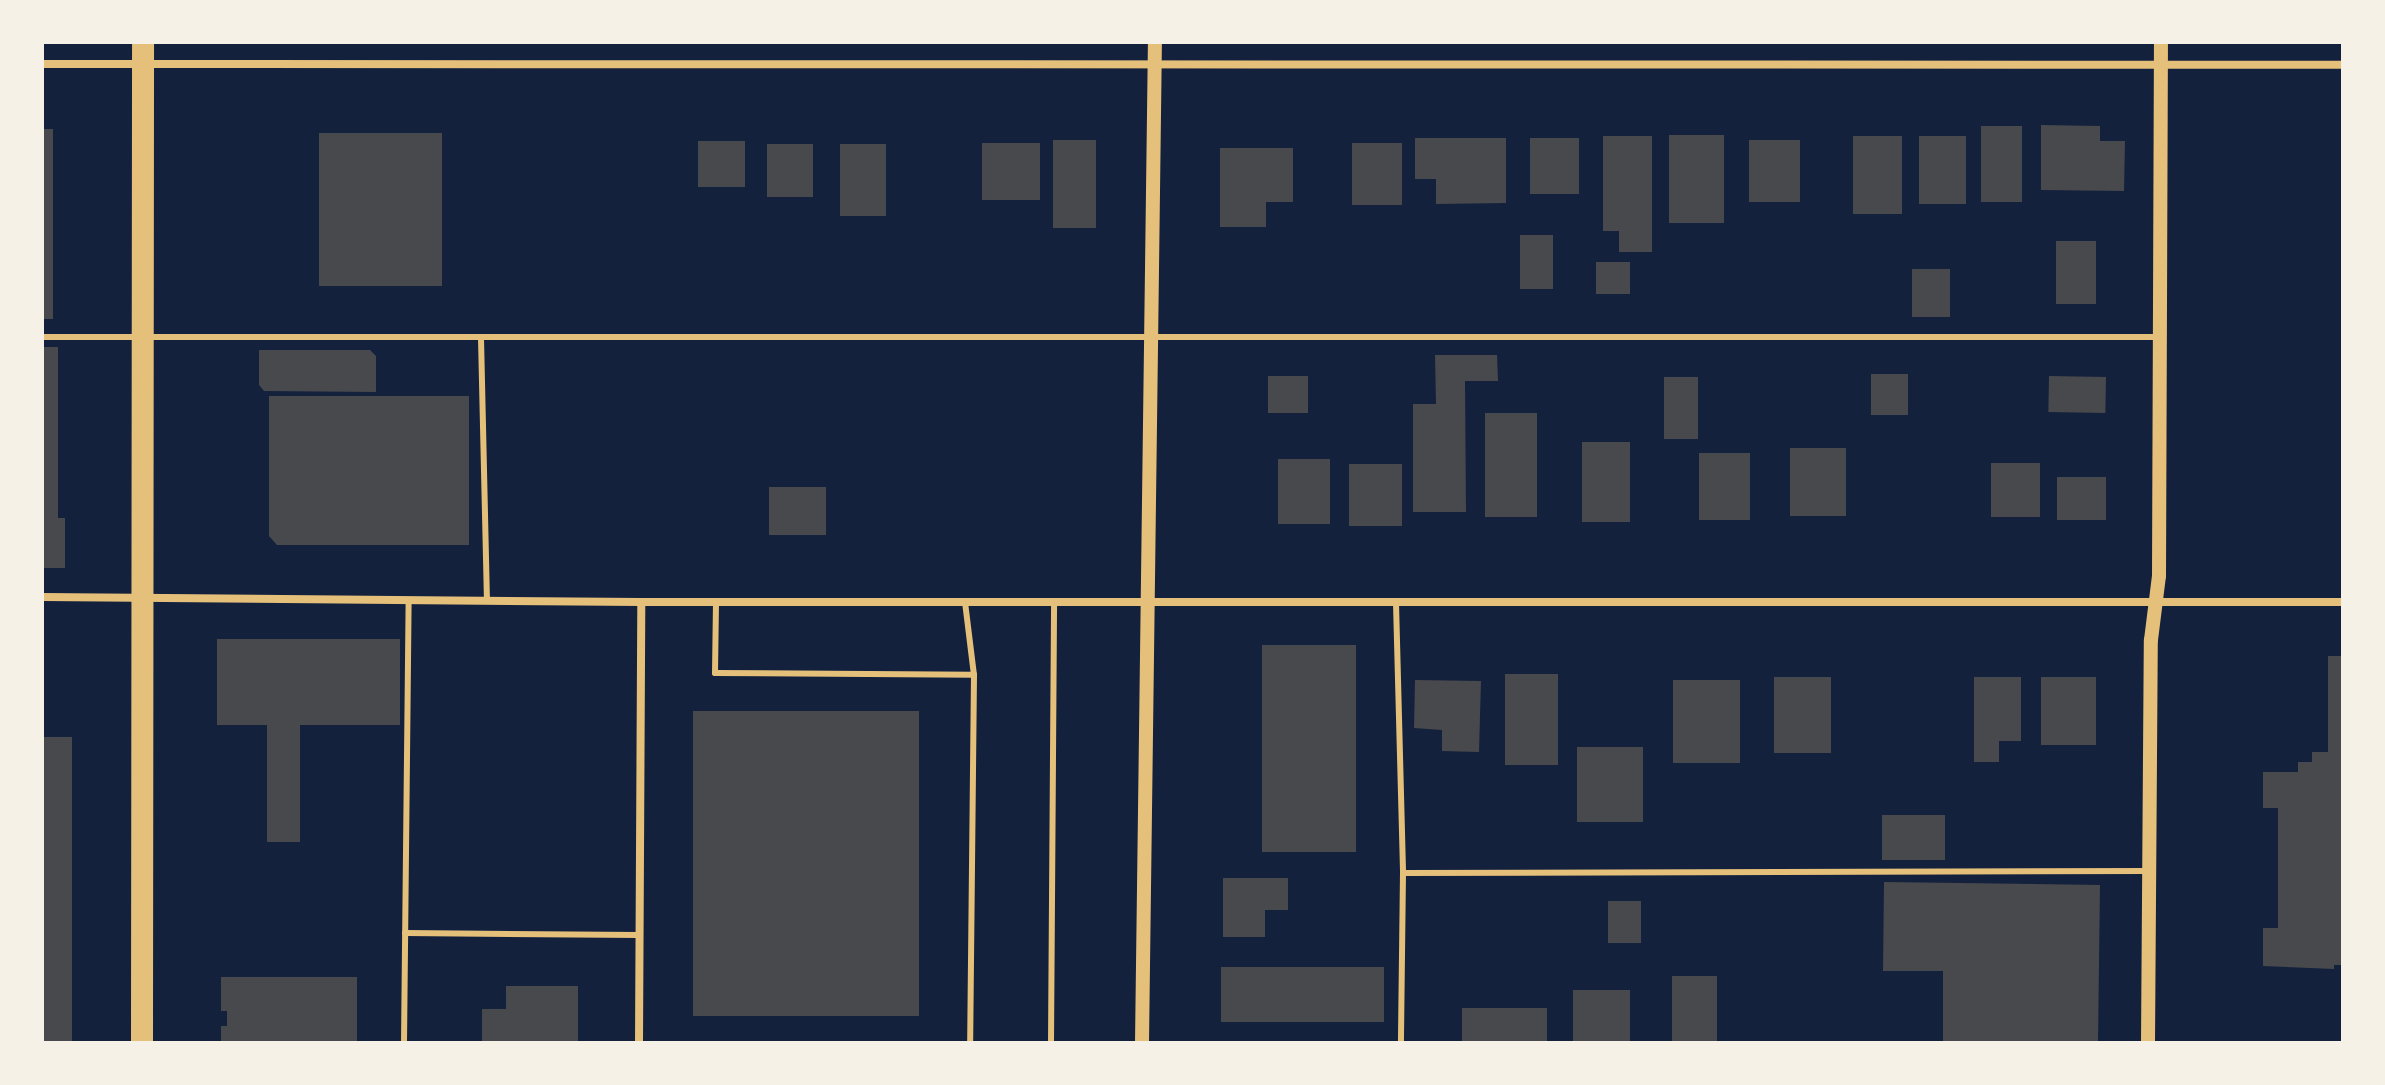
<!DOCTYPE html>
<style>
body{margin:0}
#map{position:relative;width:2385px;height:1085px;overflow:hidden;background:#14213d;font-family:"Libre Baskerville",serif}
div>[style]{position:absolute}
.building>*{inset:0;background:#48494c;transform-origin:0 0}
.service>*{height:6px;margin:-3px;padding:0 3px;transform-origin:3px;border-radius:3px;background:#e5c07b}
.minor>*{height:8px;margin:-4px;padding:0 4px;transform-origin:4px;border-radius:4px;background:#e5c07b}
.tertiary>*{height:14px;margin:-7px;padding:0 7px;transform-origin:7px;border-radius:7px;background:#e5c07b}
.trunk>*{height:22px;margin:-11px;padding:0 11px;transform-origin:11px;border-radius:11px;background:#e5c07b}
span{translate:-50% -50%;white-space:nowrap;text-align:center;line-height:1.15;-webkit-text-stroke:8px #f6f1e7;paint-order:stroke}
.frame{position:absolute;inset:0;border:44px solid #f6f1e7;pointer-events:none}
</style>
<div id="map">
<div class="building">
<div style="clip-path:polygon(2041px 125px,2100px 126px,2100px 141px,2125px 141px,2124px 191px,2041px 190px)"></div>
<div style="left:1981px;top:126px;width:41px;height:76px"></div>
<div style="left:42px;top:129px;width:11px;height:190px"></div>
<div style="left:319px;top:133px;width:123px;height:153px"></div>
<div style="left:1669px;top:135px;width:55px;height:88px"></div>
<div style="clip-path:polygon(1603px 136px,1652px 136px,1652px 252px,1619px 252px,1619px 231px,1603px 231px)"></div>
<div style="left:1853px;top:136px;width:49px;height:78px"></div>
<div style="left:1919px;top:136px;width:47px;height:68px"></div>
<div style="clip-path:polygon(1415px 138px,1506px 138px,1506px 203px,1436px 204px,1436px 179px,1415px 179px)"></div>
<div style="left:1530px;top:138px;width:49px;height:56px"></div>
<div style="left:1053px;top:140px;width:43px;height:88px"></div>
<div style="left:1749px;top:140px;width:51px;height:62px"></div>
<div style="left:698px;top:141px;width:47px;height:46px"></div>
<div style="left:982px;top:143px;width:58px;height:57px"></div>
<div style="left:1352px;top:143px;width:50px;height:62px"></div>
<div style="left:767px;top:144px;width:46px;height:53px"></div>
<div style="left:840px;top:144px;width:46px;height:72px"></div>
<div style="clip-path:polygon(1220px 148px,1293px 148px,1293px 202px,1266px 202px,1266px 227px,1220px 227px)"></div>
<div style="left:1520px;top:235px;width:33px;height:54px"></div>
<div style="left:2056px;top:241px;width:40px;height:63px"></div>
<div style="left:1596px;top:262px;width:34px;height:32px"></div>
<div style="left:1912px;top:269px;width:38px;height:48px"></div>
<div style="clip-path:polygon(42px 347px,58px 347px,58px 518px,65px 518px,65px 568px,42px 568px)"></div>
<div style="clip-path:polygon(259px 350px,370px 350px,376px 356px,376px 392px,264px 391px,259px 385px)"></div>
<div style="clip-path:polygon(1435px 355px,1497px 355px,1498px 381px,1465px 381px,1466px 512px,1413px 512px,1413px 404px,1436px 404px)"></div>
<div style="left:1871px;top:374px;width:37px;height:41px"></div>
<div style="left:1268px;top:376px;width:40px;height:37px"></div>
<div style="left:2049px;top:376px;width:57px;height:36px;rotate:1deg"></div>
<div style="left:1664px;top:377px;width:34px;height:62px"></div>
<div style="clip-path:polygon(269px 396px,469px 396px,469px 545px,277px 545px,269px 536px)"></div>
<div style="left:1485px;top:413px;width:52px;height:104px"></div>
<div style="left:1582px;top:442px;width:48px;height:80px"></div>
<div style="left:1790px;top:448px;width:56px;height:68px"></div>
<div style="left:1699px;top:453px;width:51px;height:67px"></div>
<div style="left:1278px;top:459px;width:52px;height:65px"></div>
<div style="left:1991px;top:463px;width:49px;height:54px"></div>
<div style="left:1349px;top:464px;width:53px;height:62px"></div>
<div style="left:2057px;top:477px;width:49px;height:43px"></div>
<div style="left:769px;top:487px;width:57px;height:48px"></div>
<div style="clip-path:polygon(217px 639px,400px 639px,400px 725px,300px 725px,300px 842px,267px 842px,267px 725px,217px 725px)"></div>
<div style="left:1262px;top:645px;width:94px;height:207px"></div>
<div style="clip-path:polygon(2328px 656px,2343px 656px,2343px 965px,2334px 965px,2334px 969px,2263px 966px,2263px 928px,2278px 928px,2278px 808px,2263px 808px,2263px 772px,2298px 772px,2298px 762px,2312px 762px,2312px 752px,2328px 752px)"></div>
<div style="left:1505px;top:674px;width:53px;height:91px"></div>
<div style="left:1774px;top:677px;width:57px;height:76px"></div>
<div style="clip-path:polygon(1974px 677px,2021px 677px,2021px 741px,1999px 741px,1999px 762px,1974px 762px)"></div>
<div style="left:2041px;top:677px;width:55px;height:68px"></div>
<div style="clip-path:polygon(1415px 680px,1481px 681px,1479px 752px,1442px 751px,1442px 730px,1414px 728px)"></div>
<div style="left:1673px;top:680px;width:67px;height:83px"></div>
<div style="left:693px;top:711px;width:226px;height:305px"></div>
<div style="left:42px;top:737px;width:30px;height:306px"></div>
<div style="left:1577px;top:747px;width:66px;height:75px"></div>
<div style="left:1882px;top:815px;width:63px;height:45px"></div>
<div style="clip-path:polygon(1223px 878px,1288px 878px,1288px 910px,1265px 910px,1265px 937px,1223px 937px)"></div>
<div style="clip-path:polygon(1884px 882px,2100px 885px,2098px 1043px,1943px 1043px,1943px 971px,1883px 971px)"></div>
<div style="left:1608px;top:901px;width:33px;height:42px"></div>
<div style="left:1221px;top:967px;width:163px;height:55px"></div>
<div style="left:1672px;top:976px;width:45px;height:67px"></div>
<div style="clip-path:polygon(221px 977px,357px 977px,357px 1043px,221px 1043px,221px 1026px,227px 1026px,227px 1011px,221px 1011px)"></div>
<div style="clip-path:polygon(506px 986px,578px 986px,578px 1043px,482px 1043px,482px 1009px,506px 1009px)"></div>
<div style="left:1573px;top:990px;width:57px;height:53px"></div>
<div style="left:1462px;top:1008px;width:85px;height:35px"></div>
</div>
<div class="service">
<div style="left:42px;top:337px;width:2118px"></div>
<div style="left:481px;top:338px;width:263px;rotate:88.7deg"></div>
<div style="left:716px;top:602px;width:71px;rotate:90.8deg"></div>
<div style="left:715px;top:673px;width:259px;rotate:0.4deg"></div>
<div style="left:965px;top:602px;width:74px;rotate:83deg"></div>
<div style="left:974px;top:675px;width:368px;rotate:90.6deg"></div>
<div style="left:1396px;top:603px;width:270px;rotate:88.5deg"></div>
<div style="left:1403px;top:873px;width:170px;rotate:90.7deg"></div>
<div style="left:1403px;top:873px;width:745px;rotate:-0.15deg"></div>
<div style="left:405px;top:933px;width:234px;rotate:0.5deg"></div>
<div style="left:404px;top:1043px;width:443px;rotate:-89.4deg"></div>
<div style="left:1051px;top:1043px;width:441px;rotate:-89.6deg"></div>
</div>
<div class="minor">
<div style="left:42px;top:64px;width:2301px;rotate:0.02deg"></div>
<div style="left:42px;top:597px;width:599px;rotate:0.48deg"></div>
<div style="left:641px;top:602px;width:1702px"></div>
<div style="left:639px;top:1043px;width:441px;rotate:-89.7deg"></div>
</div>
<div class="tertiary">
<div style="left:1142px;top:1043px;width:1001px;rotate:-89.26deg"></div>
<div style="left:2148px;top:1043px;width:403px;rotate:-89.6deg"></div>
<div style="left:2151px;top:640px;width:64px;rotate:-82.9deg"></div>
<div style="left:2159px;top:576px;width:534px;rotate:-89.79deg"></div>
</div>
<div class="trunk">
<div style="left:142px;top:1043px;width:1001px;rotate:-89.94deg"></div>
</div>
<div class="frame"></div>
</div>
